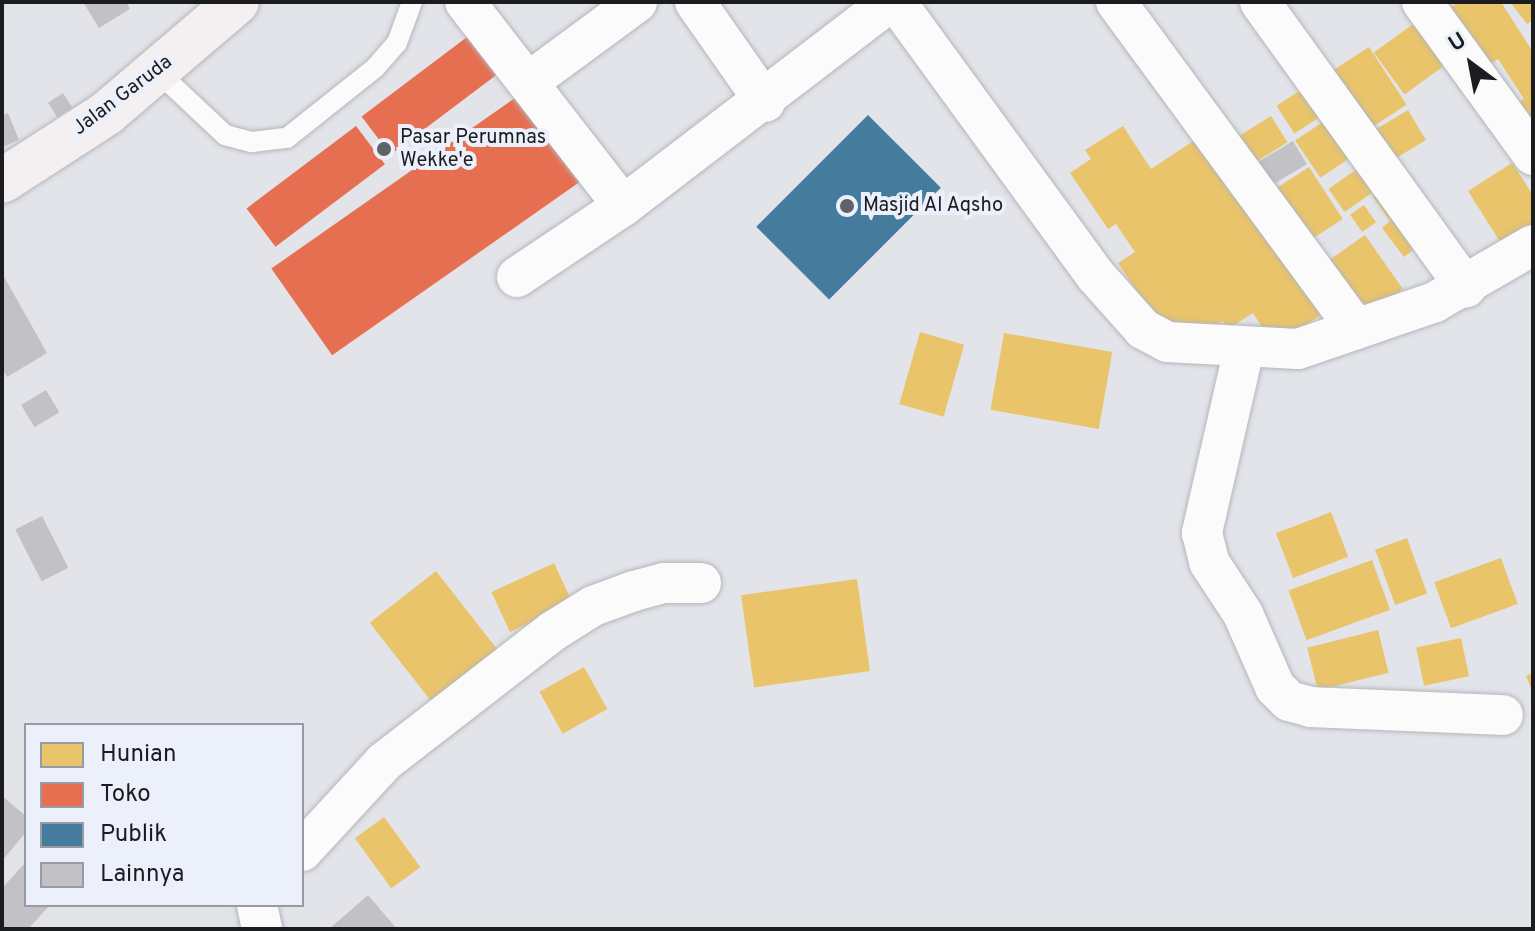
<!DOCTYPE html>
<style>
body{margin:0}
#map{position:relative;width:1535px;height:931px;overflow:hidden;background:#e2e4ea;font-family:Overpass,sans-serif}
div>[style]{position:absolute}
.homes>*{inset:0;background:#e9c46a;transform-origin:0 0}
.shops>*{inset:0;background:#e76f51;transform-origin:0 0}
.public>*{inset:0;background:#457b9d;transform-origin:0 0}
.building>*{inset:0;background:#c2c2c6;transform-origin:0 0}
.roads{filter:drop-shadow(0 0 2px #b4b6ba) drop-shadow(0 0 2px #b4b6ba)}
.service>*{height:20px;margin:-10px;padding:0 10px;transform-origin:10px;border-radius:10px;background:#fbfbfc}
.minor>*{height:40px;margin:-20px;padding:0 20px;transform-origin:20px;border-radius:20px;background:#fbfbfc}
.trunk>*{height:44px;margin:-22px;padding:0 22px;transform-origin:22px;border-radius:22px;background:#f4eff0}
.dots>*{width:22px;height:22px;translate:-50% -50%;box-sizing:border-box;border:4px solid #ecf0fb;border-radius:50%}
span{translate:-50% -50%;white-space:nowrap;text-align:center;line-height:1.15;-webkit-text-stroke:8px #ecf0fb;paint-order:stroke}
.street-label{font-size:20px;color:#1a1c1f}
.poi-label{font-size:20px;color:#1a1c1f}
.left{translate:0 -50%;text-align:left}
.frame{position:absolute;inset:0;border:4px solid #1a1c1f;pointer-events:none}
.legend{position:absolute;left:24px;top:723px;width:280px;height:184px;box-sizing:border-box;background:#ecf0fb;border:2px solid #989ba3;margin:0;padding:10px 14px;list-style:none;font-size:24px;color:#1a1c1f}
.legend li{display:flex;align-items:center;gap:16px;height:40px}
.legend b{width:40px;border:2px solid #989ba3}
.north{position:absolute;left:1431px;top:24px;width:80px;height:80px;-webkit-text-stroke:6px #ecf0fb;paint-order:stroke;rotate:328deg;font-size:22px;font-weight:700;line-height:32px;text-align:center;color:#1a1c1f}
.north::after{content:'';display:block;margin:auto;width:28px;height:36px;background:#1a1c1f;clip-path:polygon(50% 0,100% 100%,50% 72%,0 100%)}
</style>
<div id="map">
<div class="homes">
<div style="clip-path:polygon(1459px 2px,1501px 2px,1533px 52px,1533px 143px,1510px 108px,1524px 99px,1498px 59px,1480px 71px,1442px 13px)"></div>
<div style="clip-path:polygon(1510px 2px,1533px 2px,1533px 20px,1527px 24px)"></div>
<div style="left:1420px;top:19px;width:52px;height:57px;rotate:54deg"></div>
<div style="left:1369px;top:47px;width:69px;height:50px;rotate:57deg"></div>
<div style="left:1310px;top:84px;width:33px;height:40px;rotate:57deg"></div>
<div style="left:1408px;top:110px;width:35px;height:49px;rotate:59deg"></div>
<div style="left:1271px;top:116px;width:31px;height:49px;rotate:58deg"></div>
<div style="left:1330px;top:117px;width:45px;height:42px;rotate:56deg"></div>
<div style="clip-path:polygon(1123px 126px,1151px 169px,1198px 138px,1328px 310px,1307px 324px,1312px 330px,1265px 332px,1253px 313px,1228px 329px,1223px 321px,1197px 339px,1168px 338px,1118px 263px,1135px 252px,1116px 224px,1108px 229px,1070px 173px,1091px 159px,1085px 150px)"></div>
<div style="left:1367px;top:162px;width:28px;height:47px;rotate:55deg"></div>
<div style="clip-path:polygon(1512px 163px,1533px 195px,1533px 229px,1504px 248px,1468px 191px)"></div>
<div style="left:1309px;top:167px;width:62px;height:52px;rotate:57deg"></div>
<div style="clip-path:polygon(1388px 185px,1428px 239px,1404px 257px,1382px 228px,1390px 221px,1373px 197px)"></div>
<div style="left:1364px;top:205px;width:21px;height:17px;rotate:55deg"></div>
<div style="left:1365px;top:235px;width:66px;height:52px;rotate:55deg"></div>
<div style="left:920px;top:332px;width:46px;height:75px;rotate:16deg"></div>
<div style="left:1004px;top:333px;width:110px;height:78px;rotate:10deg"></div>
<div style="left:1331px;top:512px;width:48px;height:59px;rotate:69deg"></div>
<div style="left:1407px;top:538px;width:59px;height:34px;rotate:70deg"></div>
<div style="left:1501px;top:558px;width:49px;height:71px;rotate:70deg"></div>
<div style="left:1372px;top:560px;width:53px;height:89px;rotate:70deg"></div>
<div style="left:554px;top:563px;width:44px;height:69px;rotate:65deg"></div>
<div style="left:436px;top:571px;width:107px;height:84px;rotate:52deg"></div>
<div style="left:857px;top:579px;width:93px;height:117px;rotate:82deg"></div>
<div style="left:1378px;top:630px;width:44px;height:73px;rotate:76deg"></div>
<div style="left:1461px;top:638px;width:39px;height:46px;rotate:78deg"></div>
<div style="left:584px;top:667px;width:48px;height:51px;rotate:61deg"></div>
<div style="clip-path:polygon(1533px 673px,1533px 693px,1526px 676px)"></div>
<div style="left:384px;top:817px;width:62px;height:36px;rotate:54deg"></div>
</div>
<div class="shops">
<div style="left:471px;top:34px;width:48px;height:137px;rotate:53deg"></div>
<div style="left:522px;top:93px;width:106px;height:306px;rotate:55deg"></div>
<div style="left:356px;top:126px;width:48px;height:137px;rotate:53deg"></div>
</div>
<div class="public">
<div style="left:868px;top:115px;width:103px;height:158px;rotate:45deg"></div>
</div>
<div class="building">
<div style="clip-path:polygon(83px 2px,126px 2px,130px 9px,99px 28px)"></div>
<div style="left:63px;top:93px;width:17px;height:18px;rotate:57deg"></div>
<div style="clip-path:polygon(8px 113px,19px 140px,2px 147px,2px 116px)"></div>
<div style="left:1293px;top:141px;width:27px;height:49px;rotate:59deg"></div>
<div style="clip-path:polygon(2px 273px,47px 353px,7px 377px,2px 368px)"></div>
<div style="left:46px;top:390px;width:26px;height:29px;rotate:59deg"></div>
<div style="left:42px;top:516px;width:58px;height:30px;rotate:63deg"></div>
<div style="clip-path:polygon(2px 796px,26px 816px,26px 832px,2px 861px)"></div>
<div style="clip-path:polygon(26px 862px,26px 905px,50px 905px,28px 929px,2px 929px,2px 888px)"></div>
<div style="clip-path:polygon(368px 895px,397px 929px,329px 929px)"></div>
</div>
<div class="roads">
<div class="service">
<div style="left:158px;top:72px;width:92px;rotate:43.2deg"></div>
<div style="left:225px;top:135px;width:28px;rotate:15deg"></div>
<div style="left:252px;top:142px;width:35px;rotate:-7deg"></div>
<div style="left:287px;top:138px;width:112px;rotate:-38.5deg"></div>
<div style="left:375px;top:68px;width:33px;rotate:-49deg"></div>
<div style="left:397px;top:43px;width:44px;rotate:-69.9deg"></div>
</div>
<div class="minor">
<div style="left:465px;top:2px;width:258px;rotate:52.2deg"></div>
<div style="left:623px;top:206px;width:336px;rotate:-37.4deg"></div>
<div style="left:695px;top:2px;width:122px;rotate:55deg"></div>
<div style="left:896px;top:2px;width:339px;rotate:53.9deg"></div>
<div style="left:1096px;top:276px;width:71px;rotate:48.4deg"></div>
<div style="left:1143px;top:329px;width:27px;rotate:28deg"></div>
<div style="left:1167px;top:342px;width:131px;rotate:3.1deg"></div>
<div style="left:1298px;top:349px;width:145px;rotate:-18.9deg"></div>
<div style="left:1435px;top:302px;width:113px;rotate:-30.2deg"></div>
<div style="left:1116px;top:2px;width:406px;rotate:53.7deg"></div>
<div style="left:1260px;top:2px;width:352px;rotate:54.2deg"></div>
<div style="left:1422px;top:2px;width:189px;rotate:54deg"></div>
<div style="left:530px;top:81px;width:133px;rotate:-36.4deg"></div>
<div style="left:517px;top:277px;width:128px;rotate:-33.8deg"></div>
<div style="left:1244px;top:349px;width:189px;rotate:102.9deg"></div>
<div style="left:1202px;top:533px;width:30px;rotate:76deg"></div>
<div style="left:1209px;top:562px;width:62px;rotate:56.8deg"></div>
<div style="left:1243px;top:614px;width:80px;rotate:66.3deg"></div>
<div style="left:1275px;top:687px;width:20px;rotate:45deg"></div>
<div style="left:1289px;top:701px;width:23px;rotate:15deg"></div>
<div style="left:1311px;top:707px;width:192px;rotate:2.4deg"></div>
<div style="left:302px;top:851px;width:121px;rotate:-47.3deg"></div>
<div style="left:384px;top:762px;width:214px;rotate:-37.8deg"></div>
<div style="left:553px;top:631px;width:47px;rotate:-32deg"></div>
<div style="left:593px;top:606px;width:44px;rotate:-20.1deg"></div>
<div style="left:634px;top:591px;width:31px;rotate:-15deg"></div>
<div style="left:664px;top:583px;width:37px"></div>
<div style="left:257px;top:905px;width:25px;rotate:78deg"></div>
</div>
<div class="trunk">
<div style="left:2px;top:181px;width:125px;rotate:-32.9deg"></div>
<div style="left:107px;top:113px;width:171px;rotate:-40.5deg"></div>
</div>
</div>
<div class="dots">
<div style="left:384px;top:149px;background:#606266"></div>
<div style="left:847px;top:206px;background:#606266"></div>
</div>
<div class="street-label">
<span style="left:123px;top:96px;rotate:-37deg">Jalan Garuda</span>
</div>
<div class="poi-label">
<span class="left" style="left:400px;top:150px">Pasar Perumnas<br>Wekke'e</span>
<span class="left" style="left:863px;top:206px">Masjid Al Aqsho</span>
</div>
<div class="frame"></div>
<ul class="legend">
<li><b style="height:22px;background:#e9c46a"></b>Hunian</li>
<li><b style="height:22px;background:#e76f51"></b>Toko</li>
<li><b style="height:22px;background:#457b9d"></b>Publik</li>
<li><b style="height:22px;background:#c2c2c6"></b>Lainnya</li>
</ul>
<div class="north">U</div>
</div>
